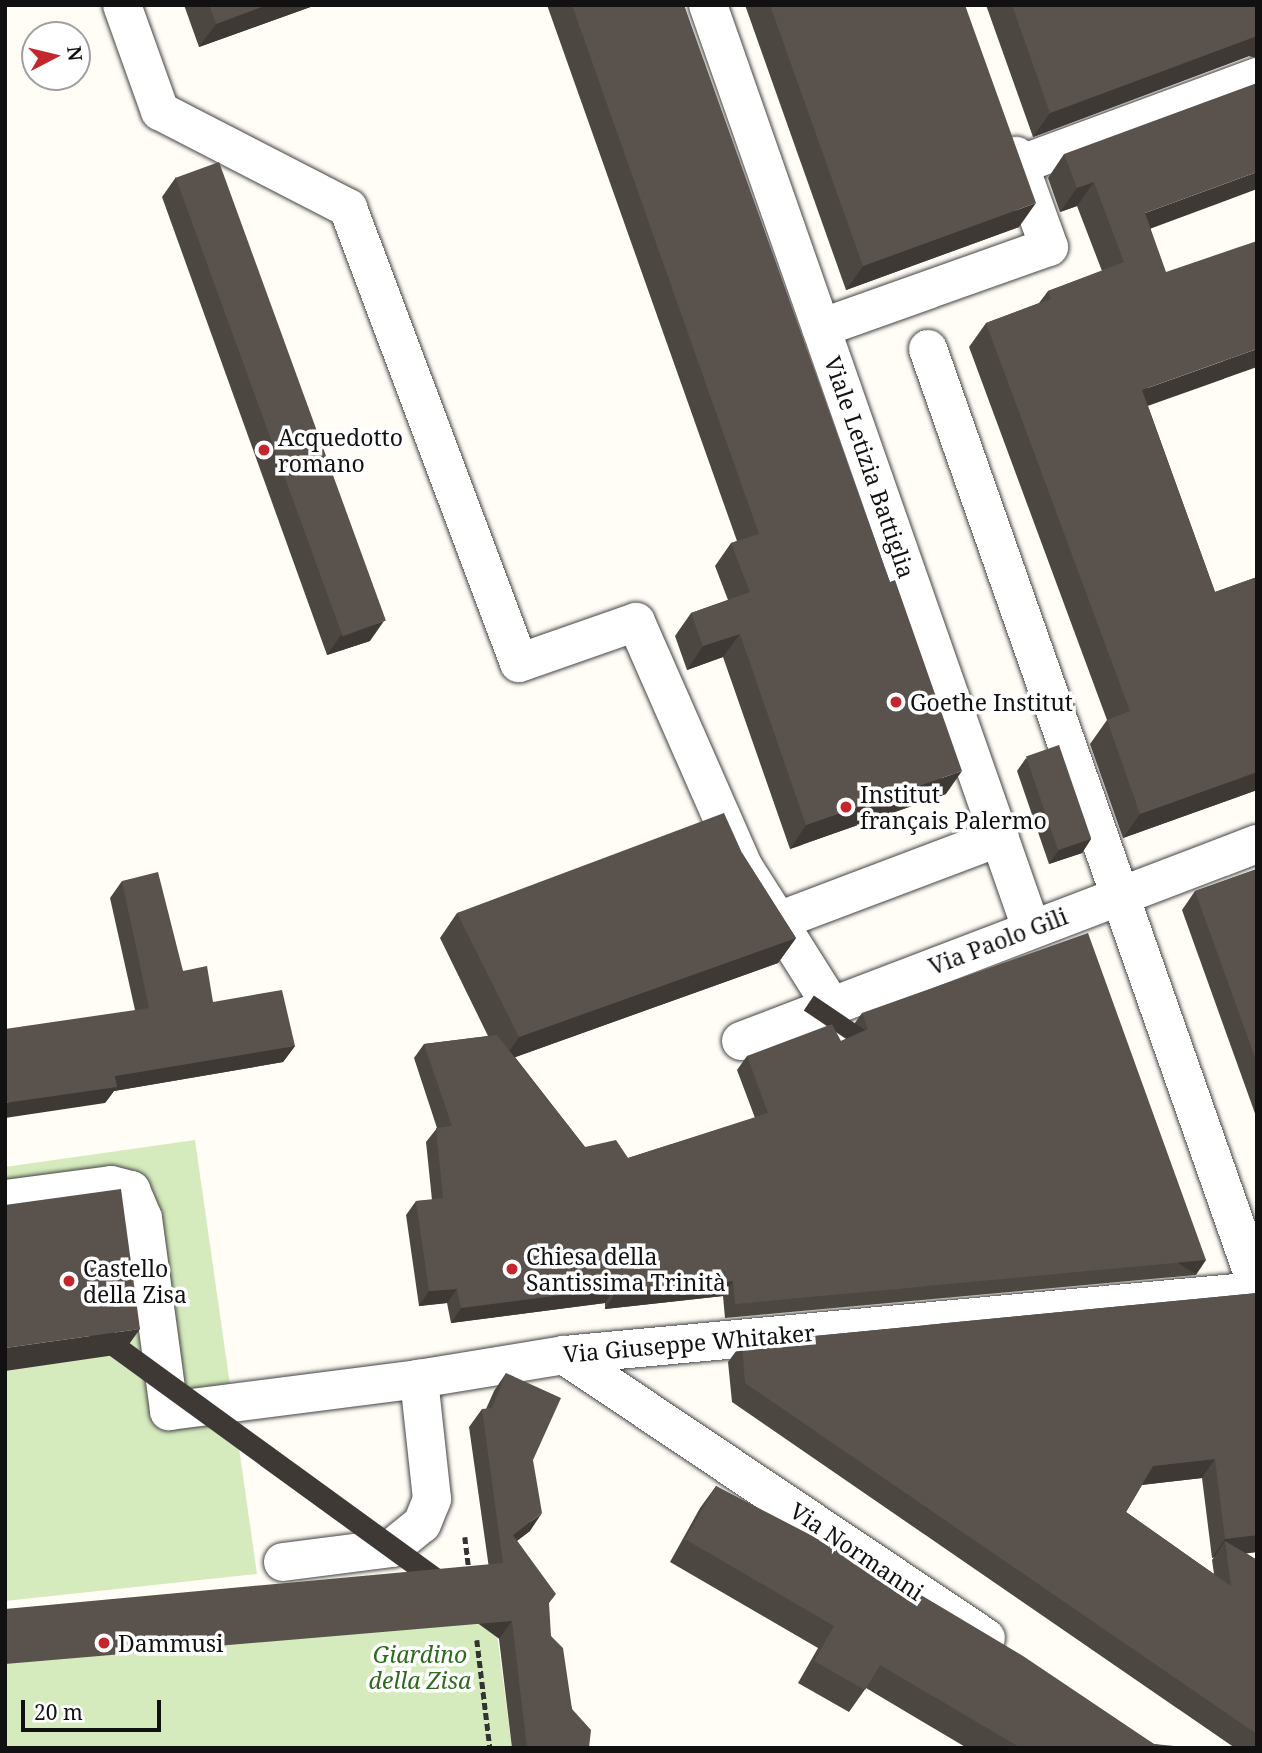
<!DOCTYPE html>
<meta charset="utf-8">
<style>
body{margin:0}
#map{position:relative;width:1262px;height:1753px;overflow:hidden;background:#fffdf5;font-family:"Noto Serif",serif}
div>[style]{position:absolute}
.green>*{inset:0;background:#d5ebbd}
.path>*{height:4.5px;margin-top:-2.25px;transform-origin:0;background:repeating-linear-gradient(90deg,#333 0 7px,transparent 0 10.5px)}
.roads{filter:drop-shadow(0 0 2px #444) drop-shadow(0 0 2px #444)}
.minor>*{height:38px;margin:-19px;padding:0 19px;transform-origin:19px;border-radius:19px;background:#fff}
.wall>*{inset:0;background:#4d4742}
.shaded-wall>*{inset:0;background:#3f3936;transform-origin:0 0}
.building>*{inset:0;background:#5a524d;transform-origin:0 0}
.dots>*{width:19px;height:19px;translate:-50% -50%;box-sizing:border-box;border:4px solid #fff;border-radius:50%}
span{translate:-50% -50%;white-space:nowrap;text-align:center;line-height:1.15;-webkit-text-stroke:7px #fff;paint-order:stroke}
.poi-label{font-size:23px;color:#111}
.left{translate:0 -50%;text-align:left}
.street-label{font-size:23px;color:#111}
.park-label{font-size:23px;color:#2f6b1f;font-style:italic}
.frame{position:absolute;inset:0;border:7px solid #111;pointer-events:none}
.north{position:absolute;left:21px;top:21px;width:70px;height:70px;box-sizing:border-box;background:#fff;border:2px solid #a0a0a0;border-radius:50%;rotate:83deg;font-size:19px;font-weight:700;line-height:28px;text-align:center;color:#111}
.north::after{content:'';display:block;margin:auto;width:24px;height:32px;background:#c4262e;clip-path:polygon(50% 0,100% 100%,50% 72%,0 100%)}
.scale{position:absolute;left:21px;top:1700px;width:140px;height:32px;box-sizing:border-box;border:4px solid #111;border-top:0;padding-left:9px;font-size:21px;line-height:24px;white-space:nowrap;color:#111;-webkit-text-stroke:5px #fff;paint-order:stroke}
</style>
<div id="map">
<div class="green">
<div style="clip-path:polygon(195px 1140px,257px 1574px,5px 1601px,5px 1167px)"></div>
<div style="clip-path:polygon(490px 1581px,512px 1748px,5px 1748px,5px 1626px)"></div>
</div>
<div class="path">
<div style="left:465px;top:1537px;width:33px;rotate:83deg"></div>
<div style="left:477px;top:1640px;width:109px;rotate:83.1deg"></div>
</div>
<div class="roads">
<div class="minor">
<div style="left:122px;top:5px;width:113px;rotate:70.3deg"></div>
<div style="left:160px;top:111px;width:212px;rotate:27.3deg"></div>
<div style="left:348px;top:208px;width:486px;rotate:69.4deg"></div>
<div style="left:519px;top:663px;width:124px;rotate:-19.3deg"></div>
<div style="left:636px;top:622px;width:266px;rotate:66.3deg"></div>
<div style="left:743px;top:866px;width:65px;rotate:57.5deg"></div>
<div style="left:778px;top:921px;width:237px;rotate:-20.7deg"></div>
<div style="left:708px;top:5px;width:978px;rotate:70.71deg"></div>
<div style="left:1019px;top:165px;width:254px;rotate:-20.3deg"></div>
<div style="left:821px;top:328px;width:242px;rotate:-19.6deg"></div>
<div style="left:1049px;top:247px;width:97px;rotate:-109.9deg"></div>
<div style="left:928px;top:349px;width:993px;rotate:70.65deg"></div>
<div style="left:778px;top:921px;width:99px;rotate:57.8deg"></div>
<div style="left:741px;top:1041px;width:552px;rotate:-20.9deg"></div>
<div style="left:5px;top:1199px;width:107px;rotate:-7.5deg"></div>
<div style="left:111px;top:1185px;width:21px;rotate:14deg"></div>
<div style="left:131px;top:1190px;width:30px;rotate:67deg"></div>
<div style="left:143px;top:1218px;width:195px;rotate:82.3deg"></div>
<div style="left:169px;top:1411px;width:252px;rotate:-7.3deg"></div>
<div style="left:564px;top:1355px;width:508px;rotate:33.85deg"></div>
<div style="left:283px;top:1562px;width:110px;rotate:-7.3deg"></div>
<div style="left:392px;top:1548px;width:38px;rotate:-39deg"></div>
<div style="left:422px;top:1524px;width:27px;rotate:-68deg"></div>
<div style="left:432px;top:1499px;width:121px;rotate:-96.2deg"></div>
<div style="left:419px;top:1379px;width:147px;rotate:-9.4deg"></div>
<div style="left:564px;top:1355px;width:696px;rotate:-5.28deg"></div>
</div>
</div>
<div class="wall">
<div style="clip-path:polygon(184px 5px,316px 5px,199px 47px)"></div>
<div style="clip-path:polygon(547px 5px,684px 5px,946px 794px,790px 849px,723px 657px,687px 670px,675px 636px,691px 613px,728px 600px,715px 566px,731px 543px,737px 541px)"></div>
<div style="clip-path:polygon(745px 5px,965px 5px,1019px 227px,846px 290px)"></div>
<div style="clip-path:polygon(986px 5px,1257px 5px,1257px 58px,1249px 56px,1033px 137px)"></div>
<div style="clip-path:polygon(1064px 154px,1151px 228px,1148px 406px,1215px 592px,1257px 577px,1257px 790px,1123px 838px,1090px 744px,1107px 720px,969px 347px,986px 323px,1039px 303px,1048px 291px,1102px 271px,1077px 206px,1060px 212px,1048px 178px)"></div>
<div style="clip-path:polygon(176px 177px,370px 641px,327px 655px,162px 197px)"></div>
<div style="clip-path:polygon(1026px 758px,1091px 839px,1082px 853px,1049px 864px,1017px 771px)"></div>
<div style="clip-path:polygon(742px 853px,796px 938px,778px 963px,515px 1057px,585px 1147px,628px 1158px,755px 1118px,737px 1070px,747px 1056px,841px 1041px,855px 1035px,852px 1027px,862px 1013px,1196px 1275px,725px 1318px,723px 1296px,605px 1309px,605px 1303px,451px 1323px,447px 1303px,419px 1306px,406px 1215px,416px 1201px,432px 1200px,426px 1142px,437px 1128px,414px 1058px,424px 1044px,488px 1036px,440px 938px,457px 913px)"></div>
<div style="clip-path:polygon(1257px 869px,1257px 1119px,1182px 910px,1195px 891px)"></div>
<div style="clip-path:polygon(122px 881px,183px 971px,213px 1002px,295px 1046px,283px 1062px,114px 1091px,105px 1103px,135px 1010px,110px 898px)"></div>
<div style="clip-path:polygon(evenodd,1257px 1293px,1257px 1552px,1246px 1553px,1257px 1560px,1257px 1748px,1235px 1748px,732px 1402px,728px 1362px,742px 1343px,1257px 1293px,1202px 1478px,1212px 1558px,1214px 1557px,1212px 1560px,1214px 1574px,1126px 1512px,1142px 1485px,1202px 1478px)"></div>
<div style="clip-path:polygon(506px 1373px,533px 1460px,530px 1531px,517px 1541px,551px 1636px,572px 1709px,589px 1748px,512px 1748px,499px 1639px,469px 1427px,482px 1409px,486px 1409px,494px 1391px)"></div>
<div style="clip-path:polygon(716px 1486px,1154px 1744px,1177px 1748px,967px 1748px,866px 1688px,849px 1712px,798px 1683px,818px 1648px,670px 1562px,700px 1508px)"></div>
</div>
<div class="shaded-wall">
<div style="clip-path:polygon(267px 5px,316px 5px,199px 47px,216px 24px)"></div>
<div style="clip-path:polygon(1257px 36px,1257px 58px,1249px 56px,1033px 137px,1050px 113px)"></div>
<div style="clip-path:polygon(1257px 172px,1257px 189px,1128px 237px,1145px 213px)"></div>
<div style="clip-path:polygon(1094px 182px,1077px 206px,1060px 212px,1077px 188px)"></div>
<div style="clip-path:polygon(1036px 203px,1019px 227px,846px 290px,863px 266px)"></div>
<div style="clip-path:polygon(1257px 349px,1257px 367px,1125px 414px,1142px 390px)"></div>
<div style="clip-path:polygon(384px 621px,370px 641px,327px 655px,341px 635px)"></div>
<div style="clip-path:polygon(740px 634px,723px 657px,687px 670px,703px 646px)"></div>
<div style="clip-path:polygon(962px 771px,946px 794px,790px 849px,806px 825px)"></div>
<div style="clip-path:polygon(1257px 772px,1257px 790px,1123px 838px,1140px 814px)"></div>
<div style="clip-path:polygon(1091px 839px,1082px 853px,1049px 864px,1059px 850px)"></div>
<div style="clip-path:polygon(796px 938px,778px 963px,502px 1062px,519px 1037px)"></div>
<div style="clip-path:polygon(295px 1046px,283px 1062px,114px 1091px,105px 1103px,5px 1118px,5px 1103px,115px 1076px)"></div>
<div style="left:1206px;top:1260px;width:18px;height:473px;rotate:124deg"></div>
<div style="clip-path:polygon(733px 1281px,723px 1296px,605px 1309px,615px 1294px)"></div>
<div style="clip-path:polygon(615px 1288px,605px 1303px,451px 1323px,461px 1308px)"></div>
<div style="clip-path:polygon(457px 1289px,447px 1303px,419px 1306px,429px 1291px)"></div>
<div style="clip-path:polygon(140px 1329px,122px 1354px,5px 1371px,5px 1348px)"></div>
<div style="clip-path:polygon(1215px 1459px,1202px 1478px,1140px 1485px,1153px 1466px)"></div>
<div style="clip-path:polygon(542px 1513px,530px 1531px,500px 1553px,513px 1535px)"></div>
<div style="clip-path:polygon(1257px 1535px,1257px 1552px,1227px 1556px,1225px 1541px,1214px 1557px,1212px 1558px,1225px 1539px)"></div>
<div style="left:512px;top:1621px;width:22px;height:509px;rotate:126deg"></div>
</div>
<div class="building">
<div style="clip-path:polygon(209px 5px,267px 5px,216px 24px)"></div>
<div style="clip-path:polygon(572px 5px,684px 5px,890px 582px,895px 580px,962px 771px,806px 825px,740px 634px,703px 646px,691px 613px,750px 592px,731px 543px,759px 534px)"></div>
<div style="clip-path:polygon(770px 5px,965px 5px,1036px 203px,863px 266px)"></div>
<div style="clip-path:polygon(1012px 5px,1257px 5px,1257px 36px,1050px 113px)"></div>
<div style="clip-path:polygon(1257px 83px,1257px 172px,1145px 213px,1166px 272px,1257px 241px,1257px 349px,1142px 390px,1215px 592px,1257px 577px,1257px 772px,1140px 814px,1107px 720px,1130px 711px,986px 323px,1051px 299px,1048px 291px,1124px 262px,1094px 182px,1077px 188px,1064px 154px)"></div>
<div style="left:219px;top:162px;width:488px;height:46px;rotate:70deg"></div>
<div style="left:1059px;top:745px;width:99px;height:35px;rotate:71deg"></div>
<div style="clip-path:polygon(724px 813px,742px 853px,796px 938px,519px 1037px,457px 913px)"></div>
<div style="clip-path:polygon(1257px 869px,1257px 1063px,1195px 891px)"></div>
<div style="clip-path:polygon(158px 872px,183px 971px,207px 966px,213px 1002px,282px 990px,295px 1046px,115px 1076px,117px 1087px,5px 1103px,5px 1029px,149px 1008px,122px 881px)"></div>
<div style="clip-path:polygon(1088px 933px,1206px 1260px,735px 1304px,733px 1281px,615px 1294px,615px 1288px,461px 1308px,457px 1289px,429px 1291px,416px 1201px,443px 1198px,436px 1128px,452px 1126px,424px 1044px,497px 1035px,585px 1147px,616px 1140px,628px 1158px,768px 1113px,747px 1056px,832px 1024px,841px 1041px,868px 1029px,862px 1013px)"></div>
<div style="clip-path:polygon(121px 1189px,140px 1329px,5px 1348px,5px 1205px)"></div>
<div style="clip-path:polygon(1257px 1293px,1257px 1535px,1225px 1539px,1215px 1459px,1153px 1466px,1126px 1512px,1231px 1586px,1225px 1541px,1257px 1560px,1257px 1734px,745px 1383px,742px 1343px)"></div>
<div style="clip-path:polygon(506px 1373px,561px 1398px,533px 1460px,542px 1513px,513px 1535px,556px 1594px,549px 1603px,551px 1636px,563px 1648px,572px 1709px,591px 1730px,589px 1748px,527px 1748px,512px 1621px,5px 1664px,5px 1609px,503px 1563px,482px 1409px,492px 1408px)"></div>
<div style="clip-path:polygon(716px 1486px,884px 1573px,1023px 1656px,1154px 1744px,1174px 1746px,1177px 1748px,1021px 1748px,880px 1665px,865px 1690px,814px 1661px,834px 1626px,685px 1539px)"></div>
</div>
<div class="dots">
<div style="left:264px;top:450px;background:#c4262e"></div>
<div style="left:896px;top:702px;background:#c4262e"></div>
<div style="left:846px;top:807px;background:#c4262e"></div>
<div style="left:512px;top:1269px;background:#c4262e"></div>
<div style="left:69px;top:1281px;background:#c4262e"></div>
<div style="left:104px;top:1643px;background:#c4262e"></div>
</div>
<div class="poi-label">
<span class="left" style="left:278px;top:450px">Acquedotto<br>romano</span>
<span class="left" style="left:910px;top:702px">Goethe Institut</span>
<span class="left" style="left:860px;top:807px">Institut<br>français Palermo</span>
<span class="left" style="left:526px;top:1269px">Chiesa della<br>Santissima Trinità</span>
<span class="left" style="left:83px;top:1281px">Castello<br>della Zisa</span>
<span class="left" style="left:118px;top:1643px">Dammusi</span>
</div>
<div class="street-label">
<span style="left:870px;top:467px;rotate:71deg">Viale Letizia Battiglia</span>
<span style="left:998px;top:941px;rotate:-21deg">Via Paolo Gili</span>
<span style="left:689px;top:1343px;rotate:-5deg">Via Giuseppe Whitaker</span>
<span style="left:857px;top:1551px;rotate:34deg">Via Normanni</span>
</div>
<div class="park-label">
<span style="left:420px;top:1667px">Giardino<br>della Zisa</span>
</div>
<div class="frame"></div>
<div class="north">N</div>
<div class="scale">20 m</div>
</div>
